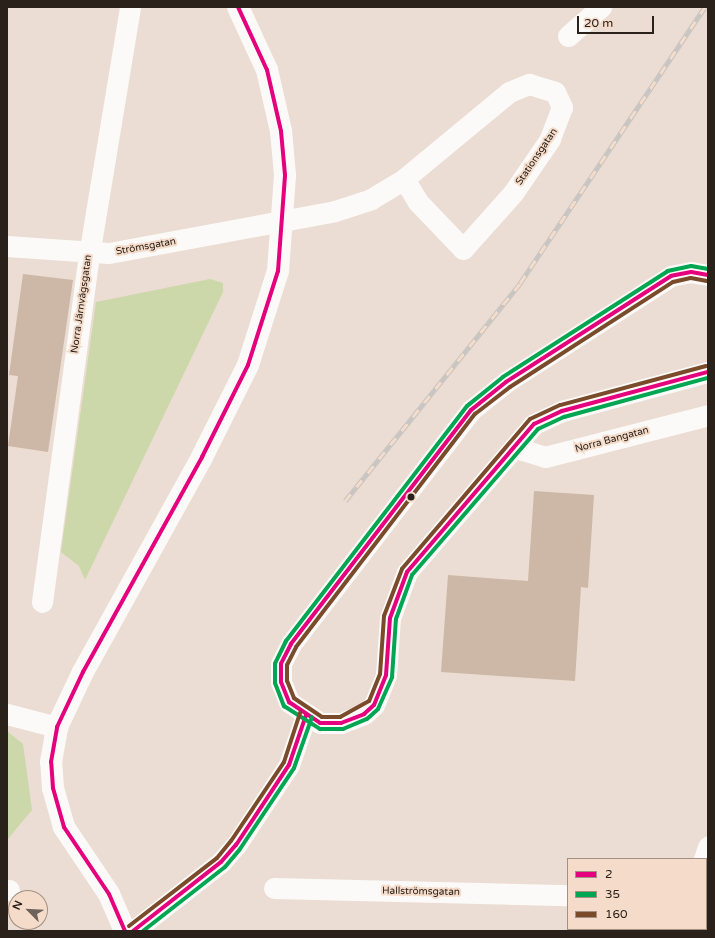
<!DOCTYPE html>
<meta charset="utf-8">
<style>
body{margin:0}
#map{position:relative;width:715px;height:938px;overflow:hidden;background:#ebddd3;font-family:"Varela Round",sans-serif}
div>[style]{position:absolute}
.green>*{inset:0;background:#ccd8a9}
.building>*{inset:0;background:#cdb8a8}
.minor>*{height:21px;margin:-10.5px;padding:0 10.5px;transform-origin:10.5px;border-radius:10.5px;background:#fcfaf8}
.tertiary>*{height:22px;margin:-11px;padding:0 11px;transform-origin:11px;border-radius:11px;background:#fcfaf8}
.rail>*{height:4.5px;margin-top:-2.25px;transform-origin:0;background:repeating-linear-gradient(90deg,#f5dbc9 0 9px,#c8c4c1 0 18px);box-sizing:border-box;border-block:1px solid #c8c4c1}
.bus-1>*{height:4px;margin:-2px;padding:0 2px;transform-origin:2px;border-radius:2px;background:#e5007d}
.bus-2>*{height:4px;margin:-2px;padding:0 2px;transform-origin:2px;border-radius:2px;background:#00a651}
.bus-3>*{height:4px;margin:-2px;padding:0 2px;transform-origin:2px;border-radius:2px;background:#7a4b2a}
.dots>*{width:11px;height:11px;translate:-50% -50%;box-sizing:border-box;border:2px solid #f5dbc9;border-radius:50%}
span{translate:-50% -50%;white-space:nowrap;text-align:center;line-height:1.15;-webkit-text-stroke:4px #f5dbc9;paint-order:stroke}
.street-label{font-size:10px;color:#2a211a}
.frame{position:absolute;inset:0;border:8px solid #2a211a;pointer-events:none}
.legend{position:absolute;left:567px;top:858px;width:140px;height:72px;box-sizing:border-box;background:#f5dbc9;border:1px solid #a49183;margin:0;padding:5px 7px;list-style:none;font-size:12px;color:#2a211a}
.legend li{display:flex;align-items:center;gap:8px;height:20px}
.legend b{width:20px;border:1px solid #a49183}
.north{position:absolute;left:8px;top:890px;width:40px;height:40px;box-sizing:border-box;background:#f5dbc9;border:1px solid #a49183;border-radius:50%;rotate:294deg;font-size:11px;font-weight:700;line-height:16px;text-align:center;color:#2a211a}
.north::after{content:'';display:block;margin:auto;width:14px;height:18px;background:#6e635b;clip-path:polygon(50% 0,100% 100%,50% 72%,0 100%)}
.scale{position:absolute;left:577px;top:16px;width:77px;height:18px;box-sizing:border-box;border:2px solid #2a211a;border-top:0;padding-left:5px;font-size:12px;line-height:14px;white-space:nowrap;color:#2a211a;-webkit-text-stroke:3px #f5dbc9;paint-order:stroke}
</style>
<div id="map">
<div class="green">
<div style="clip-path:polygon(210px 279px,223px 283px,223px 292px,85px 580px,79px 566px,61px 552px,96px 302px)"></div>
<div style="clip-path:polygon(7px 731px,23px 744px,32px 810px,7px 840px)"></div>
</div>
<div class="building">
<div style="clip-path:polygon(23px 274px,73px 280px,48px 452px,8px 446px,18px 376px,9px 375px)"></div>
<div style="clip-path:polygon(534px 491px,594px 495px,588px 588px,581px 587px,575px 681px,441px 672px,448px 575px,528px 581px)"></div>
</div>
<div class="minor">
<div style="left:568px;top:36px;width:44px;rotate:-41.3deg"></div>
<div style="left:7px;top:246px;width:102px;rotate:3.9deg"></div>
<div style="left:109px;top:253px;width:230px;rotate:-10.5deg"></div>
<div style="left:335px;top:211px;width:38px;rotate:-18deg"></div>
<div style="left:371px;top:199px;width:39px;rotate:-31deg"></div>
<div style="left:404px;top:179px;width:136px;rotate:-39.6deg"></div>
<div style="left:509px;top:92px;width:22px;rotate:-22deg"></div>
<div style="left:529px;top:84px;width:27px;rotate:17deg"></div>
<div style="left:555px;top:92px;width:17px;rotate:65deg"></div>
<div style="left:562px;top:107px;width:34px;rotate:111deg"></div>
<div style="left:550px;top:139px;width:65px;rotate:124.4deg"></div>
<div style="left:513px;top:193px;width:75px;rotate:131.8deg"></div>
<div style="left:463px;top:249px;width:65px;rotate:-133.8deg"></div>
<div style="left:418px;top:202px;width:27px;rotate:-121deg"></div>
<div style="left:708px;top:275px;width:17px;rotate:-170deg"></div>
<div style="left:691px;top:272px;width:20px;rotate:169deg"></div>
<div style="left:671px;top:276px;width:196px;rotate:147.3deg"></div>
<div style="left:506px;top:382px;width:45px;rotate:141.3deg"></div>
<div style="left:471px;top:410px;width:295px;rotate:127.6deg"></div>
<div style="left:291px;top:644px;width:22px;rotate:117deg"></div>
<div style="left:281px;top:664px;width:18px;rotate:90deg"></div>
<div style="left:281px;top:682px;width:22px;rotate:68deg"></div>
<div style="left:289px;top:702px;width:37px;rotate:34deg"></div>
<div style="left:320px;top:723px;width:21px"></div>
<div style="left:341px;top:723px;width:25px;rotate:-21deg"></div>
<div style="left:364px;top:714px;width:13px;rotate:-42deg"></div>
<div style="left:374px;top:705px;width:32px;rotate:-68deg"></div>
<div style="left:386px;top:675px;width:57px;rotate:-86deg"></div>
<div style="left:390px;top:618px;width:49px;rotate:-69.7deg"></div>
<div style="left:407px;top:572px;width:195px;rotate:-49.4deg"></div>
<div style="left:534px;top:424px;width:31px;rotate:-25deg"></div>
<div style="left:562px;top:411px;width:151px;rotate:-15deg"></div>
<div style="left:516px;top:448px;width:30px;rotate:17deg"></div>
<div style="left:545px;top:457px;width:168px;rotate:-14.4deg"></div>
<div style="left:42px;top:602px;width:350px;rotate:-82.3deg"></div>
<div style="left:89px;top:255px;width:251px;rotate:-80.6deg"></div>
<div style="left:7px;top:714px;width:52px;rotate:14.6deg"></div>
<div style="left:704px;top:859px;width:13px;rotate:-72deg"></div>
<div style="left:274px;top:888px;width:294px;rotate:1.4deg"></div>
<div style="left:7px;top:890px;width:2px"></div>
<div style="left:706px;top:897px;width:2px"></div>
<div style="left:695px;top:929px;width:2px;rotate:90deg"></div>
<div style="left:133px;top:931px;width:112px;rotate:-38.1deg"></div>
<div style="left:221px;top:862px;width:23px;rotate:-49deg"></div>
<div style="left:236px;top:845px;width:96px;rotate:-56.5deg"></div>
<div style="left:289px;top:765px;width:53px;rotate:-71.2deg"></div>
</div>
<div class="tertiary">
<div style="left:125px;top:931px;width:40px;rotate:-113.4deg"></div>
<div style="left:109px;top:894px;width:81px;rotate:-123.9deg"></div>
<div style="left:64px;top:827px;width:41px;rotate:-105.8deg"></div>
<div style="left:53px;top:788px;width:26px;rotate:-94deg"></div>
<div style="left:51px;top:762px;width:36px;rotate:-80deg"></div>
<div style="left:57px;top:727px;width:61px;rotate:-64.7deg"></div>
<div style="left:83px;top:672px;width:246px;rotate:-61deg"></div>
<div style="left:202px;top:457px;width:103px;rotate:-63.4deg"></div>
<div style="left:248px;top:365px;width:99px;rotate:-72.3deg"></div>
<div style="left:278px;top:271px;width:96px;rotate:-85.8deg"></div>
<div style="left:285px;top:175px;width:44px;rotate:-95.2deg"></div>
<div style="left:281px;top:131px;width:63px;rotate:-102.9deg"></div>
<div style="left:267px;top:70px;width:69px;rotate:-114.7deg"></div>
</div>
<div class="rail">
<div style="left:345px;top:501px;width:280px;rotate:-51.2deg"></div>
<div style="left:520px;top:283px;width:332px;rotate:-56.2deg"></div>
</div>
<div class="bus-1">
<div style="left:708px;top:275px;width:17px;rotate:-170deg"></div>
<div style="left:691px;top:272px;width:20px;rotate:169deg"></div>
<div style="left:671px;top:276px;width:196px;rotate:147.3deg"></div>
<div style="left:506px;top:382px;width:45px;rotate:141.3deg"></div>
<div style="left:471px;top:410px;width:295px;rotate:127.6deg"></div>
<div style="left:291px;top:644px;width:22px;rotate:117deg"></div>
<div style="left:281px;top:664px;width:18px;rotate:90deg"></div>
<div style="left:281px;top:682px;width:22px;rotate:68deg"></div>
<div style="left:289px;top:702px;width:37px;rotate:34deg"></div>
<div style="left:320px;top:723px;width:21px"></div>
<div style="left:341px;top:723px;width:25px;rotate:-21deg"></div>
<div style="left:364px;top:714px;width:13px;rotate:-42deg"></div>
<div style="left:374px;top:705px;width:32px;rotate:-68deg"></div>
<div style="left:386px;top:675px;width:57px;rotate:-86deg"></div>
<div style="left:390px;top:618px;width:49px;rotate:-69.7deg"></div>
<div style="left:407px;top:572px;width:195px;rotate:-49.4deg"></div>
<div style="left:534px;top:424px;width:31px;rotate:-25deg"></div>
<div style="left:562px;top:411px;width:151px;rotate:-15deg"></div>
<div style="left:125px;top:931px;width:40px;rotate:-113.4deg"></div>
<div style="left:109px;top:894px;width:81px;rotate:-123.9deg"></div>
<div style="left:64px;top:827px;width:41px;rotate:-105.8deg"></div>
<div style="left:53px;top:788px;width:26px;rotate:-94deg"></div>
<div style="left:51px;top:762px;width:36px;rotate:-80deg"></div>
<div style="left:57px;top:727px;width:61px;rotate:-64.7deg"></div>
<div style="left:83px;top:672px;width:246px;rotate:-61deg"></div>
<div style="left:202px;top:457px;width:103px;rotate:-63.4deg"></div>
<div style="left:248px;top:365px;width:99px;rotate:-72.3deg"></div>
<div style="left:278px;top:271px;width:96px;rotate:-85.8deg"></div>
<div style="left:285px;top:175px;width:44px;rotate:-95.2deg"></div>
<div style="left:281px;top:131px;width:63px;rotate:-102.9deg"></div>
<div style="left:267px;top:70px;width:69px;rotate:-114.7deg"></div>
<div style="left:133px;top:931px;width:112px;rotate:-38.1deg"></div>
<div style="left:221px;top:862px;width:23px;rotate:-49deg"></div>
<div style="left:236px;top:845px;width:96px;rotate:-56.5deg"></div>
<div style="left:289px;top:765px;width:53px;rotate:-71.2deg"></div>
</div>
<div class="bus-2">
<div style="left:708px;top:269px;width:17px;rotate:-170deg"></div>
<div style="left:691px;top:266px;width:24px;rotate:168deg"></div>
<div style="left:668px;top:271px;width:196px;rotate:147.3deg"></div>
<div style="left:503px;top:377px;width:46px;rotate:141.1deg"></div>
<div style="left:467px;top:406px;width:297px;rotate:127.6deg"></div>
<div style="left:286px;top:641px;width:25px;rotate:116deg"></div>
<div style="left:275px;top:664px;width:19px;rotate:90deg"></div>
<div style="left:275px;top:683px;width:25px;rotate:69deg"></div>
<div style="left:284px;top:706px;width:43px;rotate:32.6deg"></div>
<div style="left:320px;top:729px;width:23px"></div>
<div style="left:343px;top:729px;width:26px;rotate:-23deg"></div>
<div style="left:367px;top:719px;width:15px;rotate:-42deg"></div>
<div style="left:378px;top:709px;width:35px;rotate:-66deg"></div>
<div style="left:392px;top:677px;width:58px;rotate:-86.1deg"></div>
<div style="left:396px;top:619px;width:47px;rotate:-70deg"></div>
<div style="left:412px;top:575px;width:193px;rotate:-49.2deg"></div>
<div style="left:538px;top:429px;width:29px;rotate:-25deg"></div>
<div style="left:564px;top:417px;width:149px;rotate:-15.2deg"></div>
<div style="left:143px;top:931px;width:104px;rotate:-38deg"></div>
<div style="left:225px;top:867px;width:23px;rotate:-50deg"></div>
<div style="left:240px;top:849px;width:97px;rotate:-56.3deg"></div>
<div style="left:294px;top:768px;width:54px;rotate:-70.6deg"></div>
</div>
<div class="bus-3">
<div style="left:706px;top:366px;width:151px;rotate:165deg"></div>
<div style="left:560px;top:405px;width:33px;rotate:155deg"></div>
<div style="left:530px;top:419px;width:197px;rotate:130.5deg"></div>
<div style="left:402px;top:569px;width:50px;rotate:111deg"></div>
<div style="left:384px;top:616px;width:58px;rotate:93.9deg"></div>
<div style="left:380px;top:674px;width:29px;rotate:112deg"></div>
<div style="left:369px;top:701px;width:33px;rotate:151deg"></div>
<div style="left:340px;top:717px;width:18px;rotate:180deg"></div>
<div style="left:322px;top:717px;width:34px;rotate:-146deg"></div>
<div style="left:294px;top:698px;width:18px;rotate:-112deg"></div>
<div style="left:287px;top:681px;width:16px;rotate:-90deg"></div>
<div style="left:287px;top:665px;width:20px;rotate:-63deg"></div>
<div style="left:296px;top:647px;width:294px;rotate:-52.5deg"></div>
<div style="left:475px;top:414px;width:44px;rotate:-37.6deg"></div>
<div style="left:510px;top:387px;width:194px;rotate:-32.8deg"></div>
<div style="left:673px;top:282px;width:18px;rotate:-13deg"></div>
<div style="left:691px;top:278px;width:16px;rotate:11deg"></div>
<div style="left:129px;top:926px;width:111px;rotate:-37.7deg"></div>
<div style="left:217px;top:858px;width:22px;rotate:-51deg"></div>
<div style="left:231px;top:841px;width:95px;rotate:-56.1deg"></div>
<div style="left:284px;top:762px;width:52px;rotate:-71.9deg"></div>
</div>
<div class="dots">
<div style="left:411px;top:497px;background:#2a211a"></div>
</div>
<div class="street-label">
<span style="left:537px;top:157px;rotate:-56deg">Stationsgatan</span>
<span style="left:146px;top:247px;rotate:-10deg">Strömsgatan</span>
<span style="left:82px;top:304px;rotate:-82deg">Norra Järnvägsgatan</span>
<span style="left:612px;top:440px;rotate:-15deg">Norra Bangatan</span>
<span style="left:421px;top:892px;rotate:1deg">Hallströmsgatan</span>
</div>
<div class="frame"></div>
<ul class="legend">
<li><b style="height:5px;background:#e5007d"></b>2</li>
<li><b style="height:5px;background:#00a651"></b>35</li>
<li><b style="height:5px;background:#7a4b2a"></b>160</li>
</ul>
<div class="north">N</div>
<div class="scale">20 m</div>
</div>
